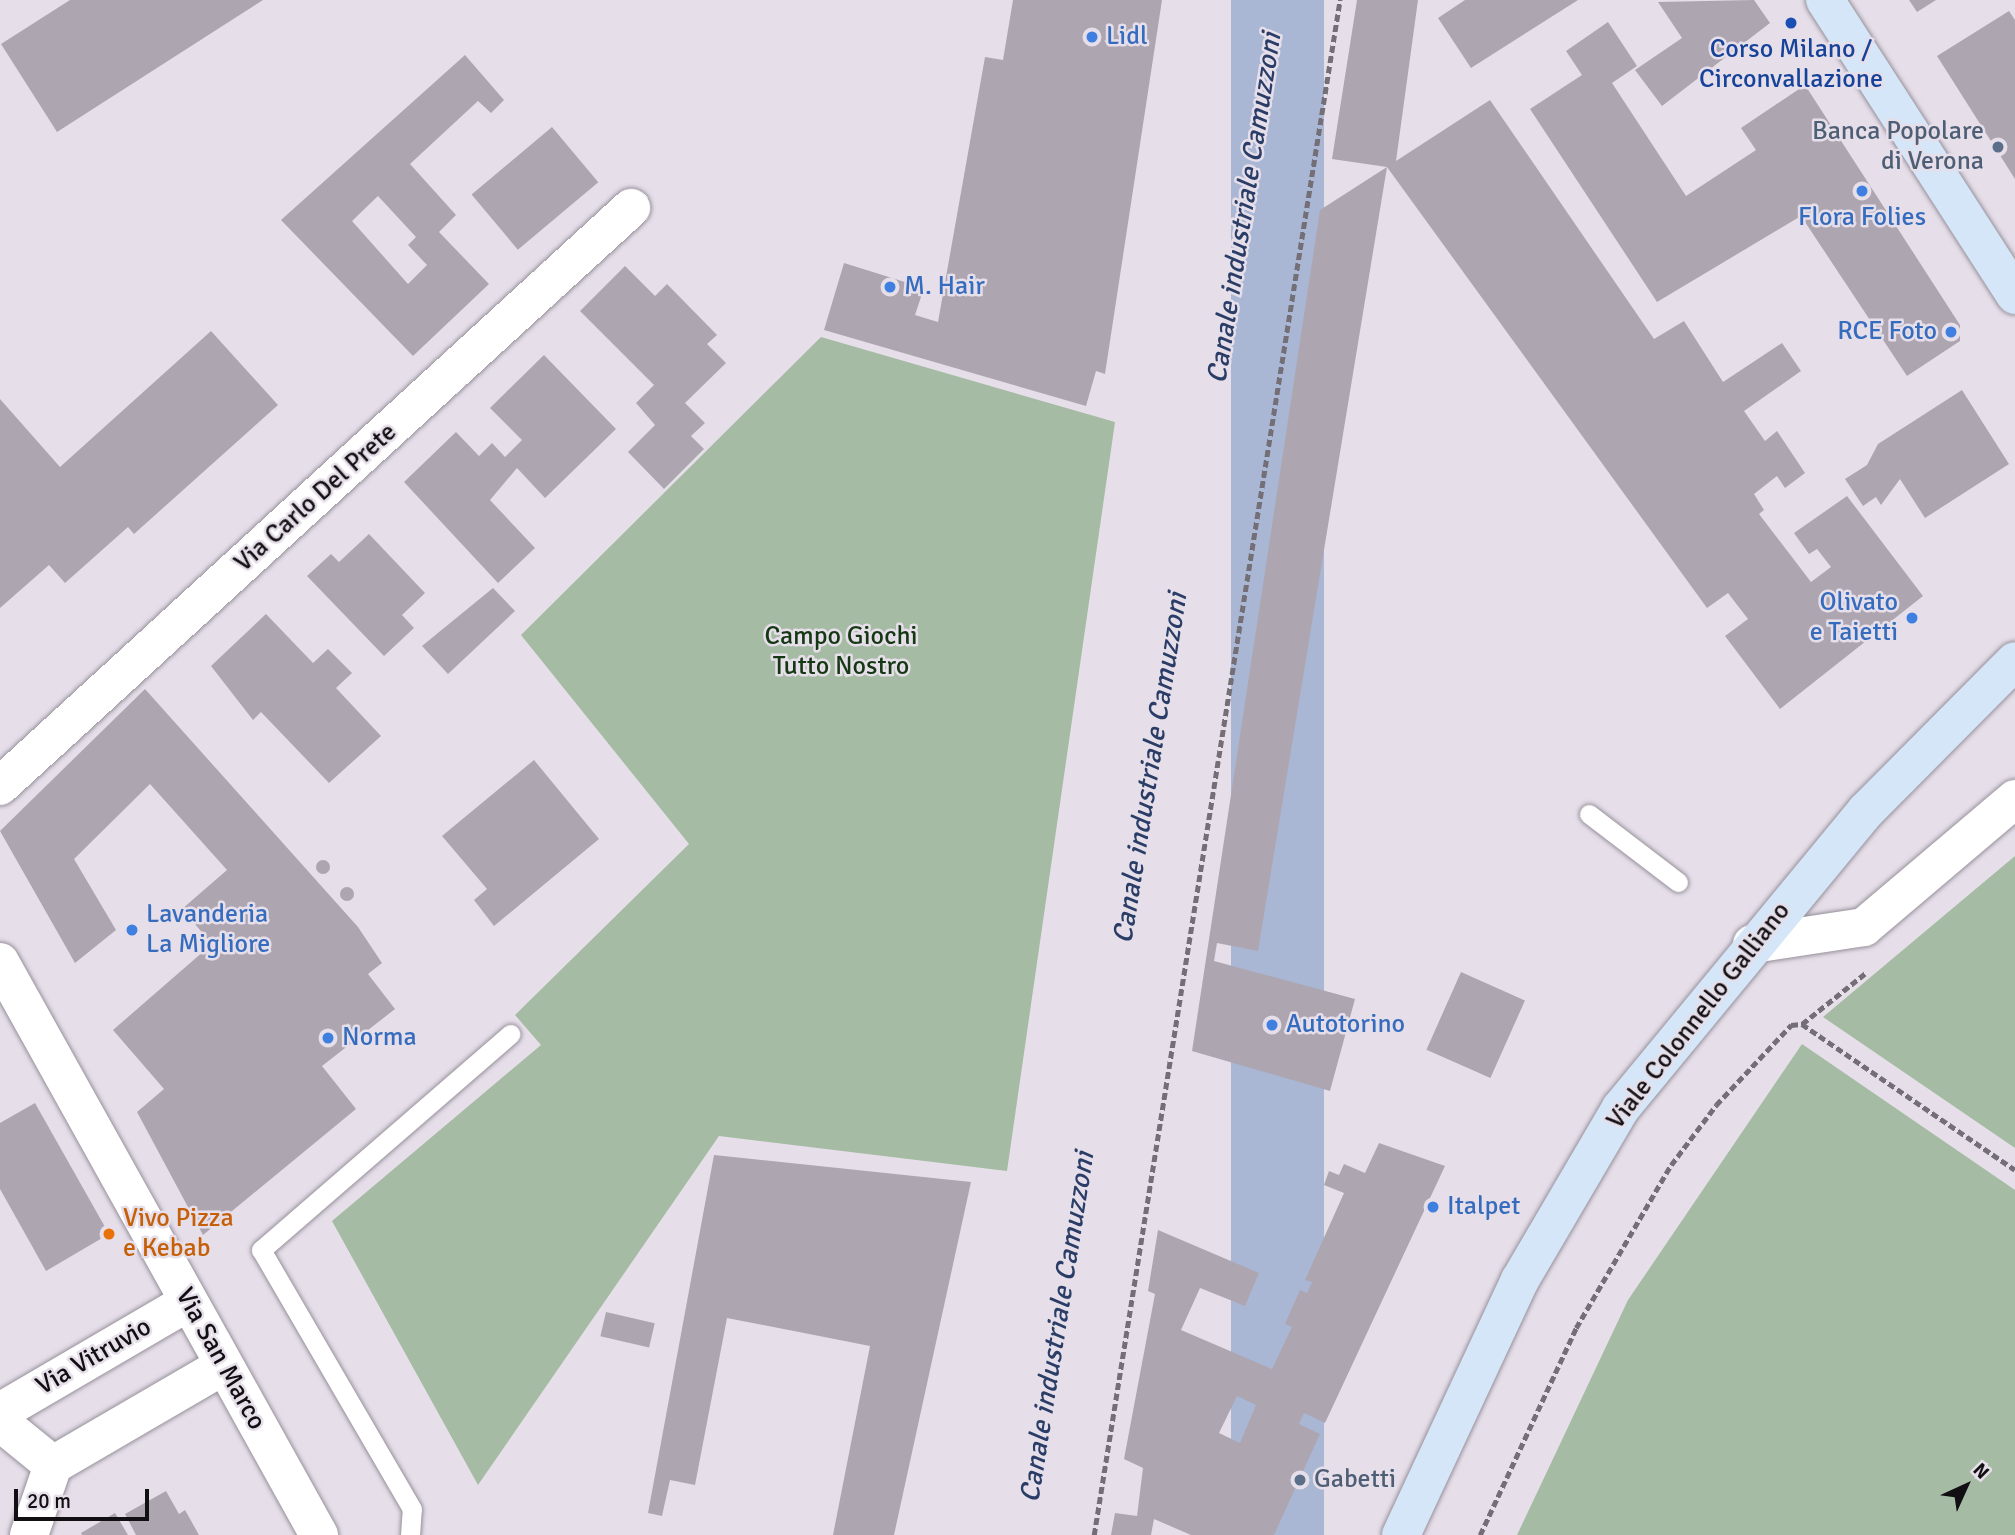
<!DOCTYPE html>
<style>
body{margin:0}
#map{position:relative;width:2015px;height:1535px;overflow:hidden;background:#e6dfea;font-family:Signika,sans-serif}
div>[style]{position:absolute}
.green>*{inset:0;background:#a5bba3}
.water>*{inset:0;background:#a9b7d5;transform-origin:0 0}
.building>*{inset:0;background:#ada6b1;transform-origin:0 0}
.round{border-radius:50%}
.path>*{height:4.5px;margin-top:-2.25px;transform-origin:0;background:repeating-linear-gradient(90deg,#746f76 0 7px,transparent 0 10.5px)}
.roads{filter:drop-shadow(0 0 2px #97909a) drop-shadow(0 0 2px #97909a)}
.service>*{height:19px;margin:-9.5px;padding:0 9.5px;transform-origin:9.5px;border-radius:9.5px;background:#fff}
.minor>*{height:38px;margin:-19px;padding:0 19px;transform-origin:19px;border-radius:19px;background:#fff}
.tertiary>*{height:38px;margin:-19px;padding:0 19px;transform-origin:19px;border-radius:19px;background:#fff}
.secondary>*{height:38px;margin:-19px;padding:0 19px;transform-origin:19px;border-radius:19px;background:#fff}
.primary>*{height:38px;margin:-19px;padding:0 19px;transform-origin:19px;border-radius:19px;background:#d4e6f7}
.dots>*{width:19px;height:19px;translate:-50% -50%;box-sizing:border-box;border:4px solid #e6dfea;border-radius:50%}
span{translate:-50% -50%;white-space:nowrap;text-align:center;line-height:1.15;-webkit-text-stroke:5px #e6dfea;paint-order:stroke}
.shop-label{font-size:26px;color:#366cbe}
.left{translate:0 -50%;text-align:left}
.right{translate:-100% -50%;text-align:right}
.transit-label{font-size:26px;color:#164399}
.service-label{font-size:26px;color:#4e5e75}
.street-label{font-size:26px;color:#120f13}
.park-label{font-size:26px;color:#143812}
.food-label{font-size:26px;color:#c56008}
.water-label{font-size:28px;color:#2a3d66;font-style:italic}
.north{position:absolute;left:1931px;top:1451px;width:70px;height:70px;-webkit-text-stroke:5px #e6dfea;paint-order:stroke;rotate:45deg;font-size:19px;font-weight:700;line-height:28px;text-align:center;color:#120f13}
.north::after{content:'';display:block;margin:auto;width:24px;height:32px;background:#120f13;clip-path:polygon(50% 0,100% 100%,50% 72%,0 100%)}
.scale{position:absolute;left:14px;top:1489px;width:135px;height:32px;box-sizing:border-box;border:4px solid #120f13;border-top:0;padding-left:9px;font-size:21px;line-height:24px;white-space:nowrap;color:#120f13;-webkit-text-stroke:5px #e6dfea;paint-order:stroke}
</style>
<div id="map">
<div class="green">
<div style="clip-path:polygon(821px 337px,1115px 422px,1007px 1171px,719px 1136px,478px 1485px,332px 1221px,541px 1045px,515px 1015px,689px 844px,521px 635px)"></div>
<div style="clip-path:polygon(2015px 856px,2015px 1148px,1823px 1017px)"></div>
<div style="clip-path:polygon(1802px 1044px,2015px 1190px,2015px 1535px,1517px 1535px,1628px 1300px)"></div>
</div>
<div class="water">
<div style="left:1231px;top:0;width:93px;height:1556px"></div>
</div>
<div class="building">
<div style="clip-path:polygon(70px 0,263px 0,57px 132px,1px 44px)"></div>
<div style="clip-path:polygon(1013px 0,1162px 0,1105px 374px,1096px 371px,1086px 406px,824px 330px,844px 263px,924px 288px,915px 315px,938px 322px,985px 57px,1003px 60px)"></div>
<div style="clip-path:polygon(1357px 0,1418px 0,1396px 161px,1490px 100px,1654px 339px,1684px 321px,1723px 382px,1782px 343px,1801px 371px,1744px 411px,1765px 441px,1777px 431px,1805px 473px,1785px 488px,1777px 476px,1754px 494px,1764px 510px,1759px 514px,1811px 582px,1831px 567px,1817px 549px,1809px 554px,1794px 533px,1847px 496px,1923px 596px,1780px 709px,1725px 636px,1748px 619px,1728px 593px,1707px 608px,1387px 167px,1332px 159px)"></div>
<div style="clip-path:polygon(1465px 0,1578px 0,1471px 68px,1438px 18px)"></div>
<div style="clip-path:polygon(1754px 0,1770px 23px,1662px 106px,1635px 70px,1682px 38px,1658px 2px)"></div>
<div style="clip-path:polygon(1909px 0,1936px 0,1917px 12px)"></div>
<div style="clip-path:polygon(2009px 11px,2015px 20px,2015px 179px,1937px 56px)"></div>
<div style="clip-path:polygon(1608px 22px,1637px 66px,1612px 83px,1686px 196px,1756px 150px,1741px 128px,1805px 85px,1960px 325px,1960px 341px,1907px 376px,1801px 216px,1657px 302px,1530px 109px,1582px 75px,1566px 51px)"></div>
<div style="clip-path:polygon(evenodd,465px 55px,504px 100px,491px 113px,478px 101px,410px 164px,456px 215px,439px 232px,489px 284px,413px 356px,281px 220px,465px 55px,378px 196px,416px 237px,408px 245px,427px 265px,408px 284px,352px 221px,378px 196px)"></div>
<div style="left:552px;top:127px;width:72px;height:105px;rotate:50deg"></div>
<div style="clip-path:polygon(1387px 167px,1258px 951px,1217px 943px,1214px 961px,1355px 999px,1330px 1091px,1192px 1051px,1320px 210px)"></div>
<div style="clip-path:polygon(625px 266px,655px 296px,667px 284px,717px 335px,707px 344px,726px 363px,685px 403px,705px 423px,691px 436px,704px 449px,664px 489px,628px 452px,655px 425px,636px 403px,654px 385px,580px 311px)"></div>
<div style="clip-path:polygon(211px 331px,278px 405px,134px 534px,128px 527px,65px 583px,49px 565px,0 608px,0 399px,60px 467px)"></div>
<div style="clip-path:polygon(544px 355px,616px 429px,545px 498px,517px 468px,490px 500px,535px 548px,498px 583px,404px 482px,456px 432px,479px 456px,492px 443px,505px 457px,522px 440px,490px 408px)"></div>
<div style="clip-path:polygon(1962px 390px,2009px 464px,1925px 518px,1900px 479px,1881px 505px,1876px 497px,1863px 506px,1845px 479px,1867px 465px,1878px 444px)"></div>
<div style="clip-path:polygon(369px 534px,425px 593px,402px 615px,414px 628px,384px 656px,307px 576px,331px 554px,339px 562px)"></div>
<div style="clip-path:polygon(493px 588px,515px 611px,448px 674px,422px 646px)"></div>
<div style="clip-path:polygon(266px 614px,313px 663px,328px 649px,352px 673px,336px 688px,381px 736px,329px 783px,261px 712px,253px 720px,211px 666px)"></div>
<div style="clip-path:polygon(145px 689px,358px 927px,382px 963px,368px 974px,395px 1009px,322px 1066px,356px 1109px,203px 1235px,137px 1112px,164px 1089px,113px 1030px,212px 944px,182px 909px,227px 870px,150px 784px,74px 859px,116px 930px,75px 963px,0 831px)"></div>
<div style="clip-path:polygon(534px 760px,599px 839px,494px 926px,474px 900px,487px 889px,442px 836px)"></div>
<div class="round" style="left:316px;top:860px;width:14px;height:14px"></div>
<div class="round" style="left:340px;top:887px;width:14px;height:14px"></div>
<div style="left:1461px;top:972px;width:70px;height:85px;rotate:24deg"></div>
<div style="clip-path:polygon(35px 1103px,109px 1234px,46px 1271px,0 1189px,0 1123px)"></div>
<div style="clip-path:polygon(evenodd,1379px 1143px,1445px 1166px,1325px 1423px,1304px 1413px,1299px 1424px,1320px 1434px,1274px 1535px,1191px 1535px,1154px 1519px,1151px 1535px,1111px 1535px,1115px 1513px,1137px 1516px,1143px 1468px,1124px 1459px,1155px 1294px,1148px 1291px,1158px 1230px,1259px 1273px,1245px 1306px,1200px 1288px,1181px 1330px,1272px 1369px,1292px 1327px,1285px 1324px,1300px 1290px,1307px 1293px,1312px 1282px,1305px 1280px,1344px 1193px,1324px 1185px,1329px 1171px,1339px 1175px,1344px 1164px,1365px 1173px,1379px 1143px,1237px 1396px,1256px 1405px,1240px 1443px,1219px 1433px,1237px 1396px)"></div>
<div style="clip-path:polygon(714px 1155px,971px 1182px,894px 1535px,833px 1535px,870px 1346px,727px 1318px,695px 1485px,670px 1480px,662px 1516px,648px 1513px)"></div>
<div style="left:606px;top:1312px;width:50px;height:25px;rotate:13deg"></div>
<div style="clip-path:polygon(166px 1491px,179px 1514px,185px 1510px,199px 1535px,136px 1535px,125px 1514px)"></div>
<div style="clip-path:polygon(115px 1513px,128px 1535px,82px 1535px,81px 1533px)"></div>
</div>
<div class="path">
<div style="left:1802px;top:1024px;width:83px;rotate:-38.7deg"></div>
<div style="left:1094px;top:1535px;width:1555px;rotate:-80.9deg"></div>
<div style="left:1480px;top:1535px;width:228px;rotate:-65.1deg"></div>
<div style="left:1576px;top:1328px;width:189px;rotate:-59.8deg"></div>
<div style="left:1671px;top:1165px;width:75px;rotate:-53.1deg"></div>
<div style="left:1716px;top:1105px;width:110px;rotate:-46.8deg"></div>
<div style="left:1791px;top:1025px;width:11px;rotate:-5deg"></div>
<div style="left:1802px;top:1024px;width:258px;rotate:34.4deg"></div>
</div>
<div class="roads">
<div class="service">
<div style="left:1589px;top:814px;width:112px;rotate:37.4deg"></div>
<div style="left:410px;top:1535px;width:26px;rotate:-86deg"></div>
<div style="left:412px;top:1509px;width:300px;rotate:-120.2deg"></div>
<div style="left:261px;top:1250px;width:330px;rotate:-40.9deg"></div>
</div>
<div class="minor">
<div style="left:0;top:786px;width:856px;rotate:-42.49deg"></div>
<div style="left:0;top:1412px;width:218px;rotate:-30.3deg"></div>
<div style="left:0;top:1422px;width:68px;rotate:39.1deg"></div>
<div style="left:29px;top:1535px;width:74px;rotate:-71.1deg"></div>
<div style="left:53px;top:1465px;width:197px;rotate:-30.2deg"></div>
</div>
<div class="tertiary">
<div style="left:1752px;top:944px;width:113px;rotate:-8.6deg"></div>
<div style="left:1864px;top:927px;width:198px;rotate:-40.3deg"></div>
</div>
<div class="secondary">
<div style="left:0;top:962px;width:656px;rotate:60.89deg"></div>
</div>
<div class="primary">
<div style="left:1825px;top:0;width:351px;rotate:57.2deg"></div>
<div style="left:1401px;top:1535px;width:281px;rotate:-65deg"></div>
<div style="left:1520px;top:1280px;width:199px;rotate:-59.6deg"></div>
<div style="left:1621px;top:1108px;width:385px;rotate:-50.5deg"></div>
<div style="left:1866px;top:811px;width:211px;rotate:-45.2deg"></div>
</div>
</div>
<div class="dots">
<div style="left:1791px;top:23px;background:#1a4fb4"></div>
<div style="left:1092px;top:37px;background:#3f7fe0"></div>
<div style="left:1998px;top:147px;background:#5c6f8a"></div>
<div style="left:1862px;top:191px;background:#3f7fe0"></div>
<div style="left:890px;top:287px;background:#3f7fe0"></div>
<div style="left:1951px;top:332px;background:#3f7fe0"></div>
<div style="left:1912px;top:618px;background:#3f7fe0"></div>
<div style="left:132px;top:930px;background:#3f7fe0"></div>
<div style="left:1272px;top:1025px;background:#3f7fe0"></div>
<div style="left:328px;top:1038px;background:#3f7fe0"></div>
<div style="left:1433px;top:1207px;background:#3f7fe0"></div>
<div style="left:109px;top:1234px;background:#e8710a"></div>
<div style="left:1300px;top:1480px;background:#5c6f8a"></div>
</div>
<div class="shop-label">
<span class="left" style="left:1106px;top:37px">Lidl</span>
<span style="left:1862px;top:218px">Flora Folies</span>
<span class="left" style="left:904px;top:287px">M. Hair</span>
<span class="right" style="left:1937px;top:332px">RCE Foto</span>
<span class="right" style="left:1898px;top:618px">Olivato<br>e Taietti</span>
<span class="left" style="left:146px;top:930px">Lavanderia<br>La Migliore</span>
<span class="left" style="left:1286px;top:1025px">Autotorino</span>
<span class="left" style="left:342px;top:1038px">Norma</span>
<span class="left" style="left:1447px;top:1207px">Italpet</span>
</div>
<div class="transit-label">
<span style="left:1791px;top:65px">Corso Milano /<br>Circonvallazione</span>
</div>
<div class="service-label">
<span class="right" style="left:1984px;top:147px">Banca Popolare<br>di Verona</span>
<span class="left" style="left:1314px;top:1480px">Gabetti</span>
</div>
<div class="street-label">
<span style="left:316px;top:498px;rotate:-42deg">Via Carlo Del Prete</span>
<span style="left:1699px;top:1016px;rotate:-52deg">Viale Colonnello Galliano</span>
<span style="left:94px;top:1357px;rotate:-30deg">Via Vitruvio</span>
<span style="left:220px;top:1359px;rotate:61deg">Via San Marco</span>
</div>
<div class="park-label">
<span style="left:841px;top:652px">Campo Giochi<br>Tutto Nostro</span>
</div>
<div class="food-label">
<span class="left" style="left:123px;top:1234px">Vivo Pizza<br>e Kebab</span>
</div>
<div class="water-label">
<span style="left:1244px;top:208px;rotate:-81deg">Canale industriale Camuzzoni</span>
<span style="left:1150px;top:768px;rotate:-81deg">Canale industriale Camuzzoni</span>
<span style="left:1057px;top:1327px;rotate:-81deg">Canale industriale Camuzzoni</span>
</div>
<div class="north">N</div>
<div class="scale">20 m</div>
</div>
